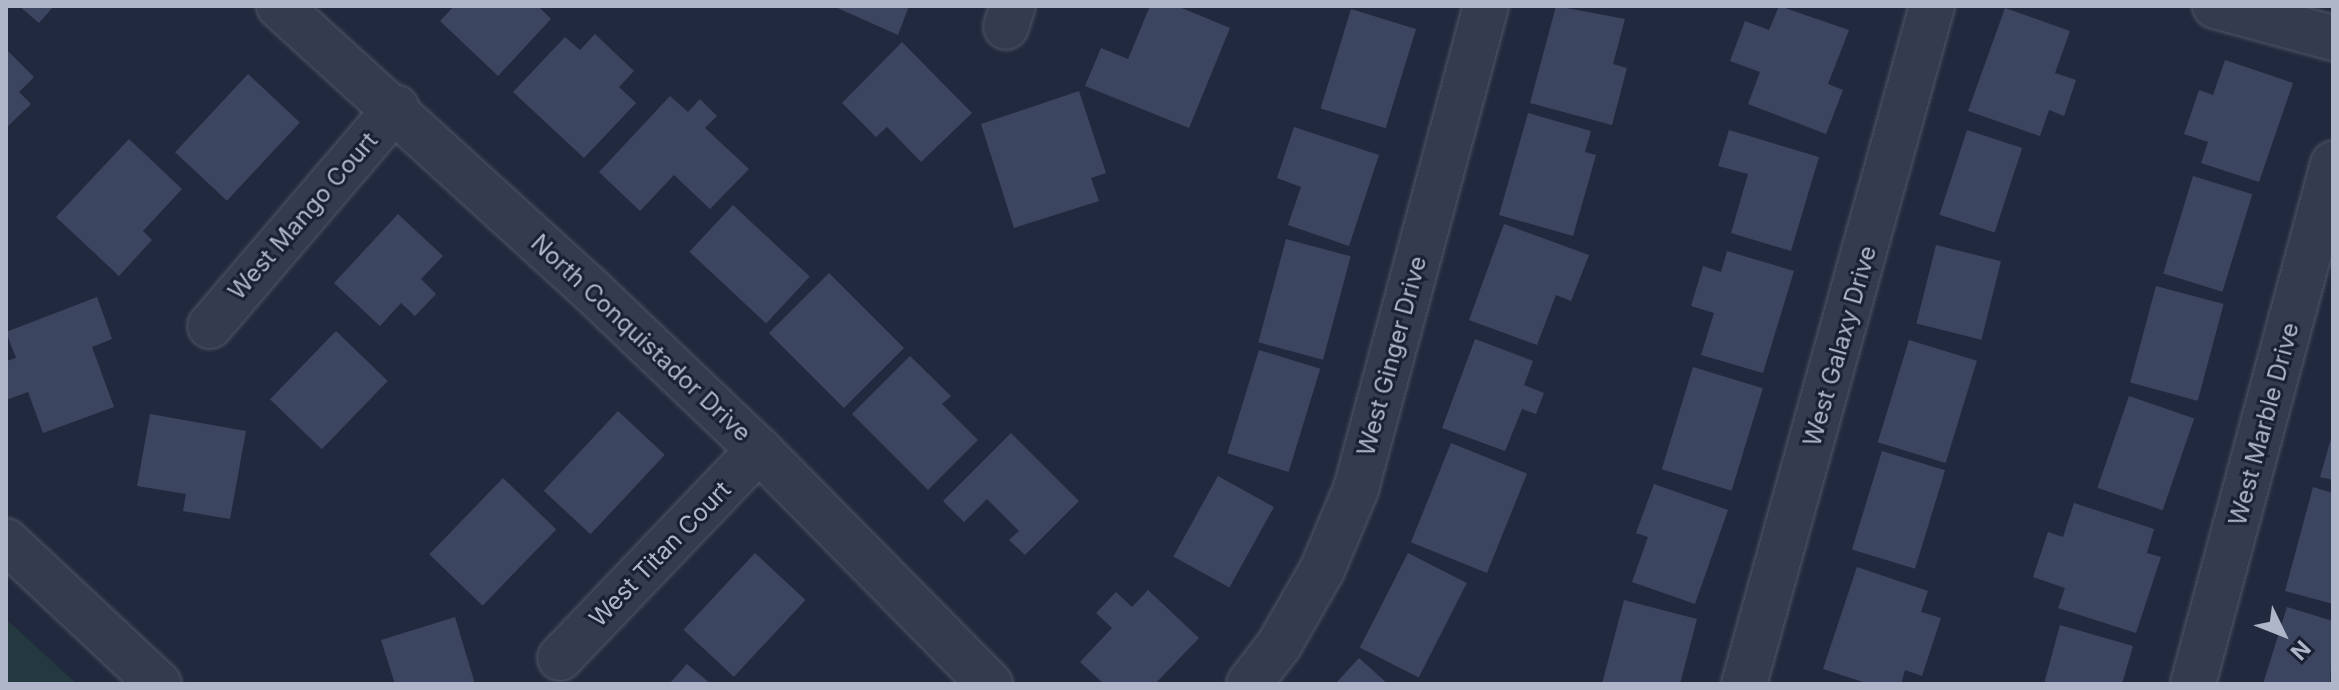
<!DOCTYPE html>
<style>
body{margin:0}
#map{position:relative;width:2339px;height:690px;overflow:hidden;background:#21293e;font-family:Inter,sans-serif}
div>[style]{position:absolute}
.green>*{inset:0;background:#23383f}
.building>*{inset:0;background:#3c455f;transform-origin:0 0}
.roads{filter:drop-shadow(0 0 2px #505669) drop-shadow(0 0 2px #505669)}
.minor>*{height:44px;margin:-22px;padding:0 22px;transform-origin:22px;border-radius:22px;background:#353b4e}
span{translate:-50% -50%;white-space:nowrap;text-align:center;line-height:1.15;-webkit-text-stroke:6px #1a2033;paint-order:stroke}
.street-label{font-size:24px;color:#b0b6ca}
.frame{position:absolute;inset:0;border:8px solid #b0b6ca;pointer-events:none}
.north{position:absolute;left:2243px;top:594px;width:80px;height:80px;-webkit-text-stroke:6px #1a2033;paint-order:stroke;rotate:133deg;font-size:22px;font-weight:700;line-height:32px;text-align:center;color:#b0b6ca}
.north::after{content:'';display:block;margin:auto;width:28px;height:36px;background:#b0b6ca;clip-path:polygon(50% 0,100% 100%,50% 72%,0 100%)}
</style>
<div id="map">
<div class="green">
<div style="clip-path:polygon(6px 619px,77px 684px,6px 684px)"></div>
</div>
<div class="building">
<div style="clip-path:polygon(19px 6px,54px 6px,39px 23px)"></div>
<div style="clip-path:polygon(454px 6px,538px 6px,551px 19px,498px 76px,440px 21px)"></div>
<div style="clip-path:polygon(833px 6px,909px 6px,898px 35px)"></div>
<div style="clip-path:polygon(1150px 6px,1177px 6px,1230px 28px,1189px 128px,1085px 86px,1101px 48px,1128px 59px)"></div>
<div style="clip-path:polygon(1556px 6px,1625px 19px,1613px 64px,1627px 68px,1612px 125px,1530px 103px)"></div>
<div style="clip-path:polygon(1779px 6px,1849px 30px,1828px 84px,1843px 90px,1826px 134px,1748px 104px,1760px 72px,1730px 61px,1745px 21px,1769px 30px)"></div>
<div style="clip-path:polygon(2005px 8px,2070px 31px,2055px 73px,2076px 80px,2064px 116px,2049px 110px,2040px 136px,1968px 111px)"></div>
<div style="left:1351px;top:9px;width:68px;height:104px;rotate:17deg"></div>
<div style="clip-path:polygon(595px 34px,634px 71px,619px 87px,636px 103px,584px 158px,513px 92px,565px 37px,580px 50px)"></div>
<div style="clip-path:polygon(902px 42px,972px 113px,921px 162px,887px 127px,876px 137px,842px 103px)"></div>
<div style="clip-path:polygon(6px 49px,34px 77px,19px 92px,31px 104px,6px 128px)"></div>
<div style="clip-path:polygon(2225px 60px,2293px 83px,2259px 182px,2201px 163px,2208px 142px,2184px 134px,2199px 90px,2213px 95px)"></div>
<div style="left:248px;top:74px;width:71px;height:107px;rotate:43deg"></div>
<div style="clip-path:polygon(1079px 91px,1106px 173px,1091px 178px,1099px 201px,1014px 228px,981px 124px)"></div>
<div style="clip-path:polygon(670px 96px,688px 112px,700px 99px,717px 116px,705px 128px,749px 169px,710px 209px,674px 175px,640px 211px,599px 172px)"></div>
<div style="clip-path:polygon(1528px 113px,1591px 131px,1585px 152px,1596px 155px,1573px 236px,1499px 215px)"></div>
<div style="clip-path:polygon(1294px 127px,1379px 155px,1349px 246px,1288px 225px,1301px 187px,1277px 178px)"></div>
<div style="clip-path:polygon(1729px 130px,1819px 157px,1791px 251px,1731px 233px,1748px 174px,1718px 166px)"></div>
<div style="left:1967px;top:130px;width:58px;height:89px;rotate:18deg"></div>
<div style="clip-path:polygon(129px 139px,182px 189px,143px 231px,152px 240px,119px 276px,56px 217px)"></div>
<div style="left:2193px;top:176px;width:62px;height:102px;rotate:17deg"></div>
<div style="left:733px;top:205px;width:105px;height:64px;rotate:43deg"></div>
<div style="clip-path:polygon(398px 214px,443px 256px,421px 279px,436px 294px,415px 316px,401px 303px,380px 326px,334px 283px)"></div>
<div style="clip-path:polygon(1504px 224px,1589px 255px,1571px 301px,1556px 295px,1537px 345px,1469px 320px)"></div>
<div style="left:1286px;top:239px;width:67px;height:107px;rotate:15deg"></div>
<div style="left:1936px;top:245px;width:67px;height:81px;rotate:14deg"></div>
<div style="clip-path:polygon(1727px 251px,1794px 271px,1763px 373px,1701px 355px,1714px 313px,1691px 306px,1703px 266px,1721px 272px)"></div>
<div style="left:829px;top:273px;width:106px;height:85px;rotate:45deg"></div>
<div style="left:2156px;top:286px;width:70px;height:100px;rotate:15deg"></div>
<div style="clip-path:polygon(97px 297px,112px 339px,92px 347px,114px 407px,43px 433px,28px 392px,6px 400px,6px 361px,16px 358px,6px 332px)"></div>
<div style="left:336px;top:331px;width:72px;height:95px;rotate:44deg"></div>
<div style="clip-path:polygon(1475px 339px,1533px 361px,1524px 385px,1544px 393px,1536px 414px,1522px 409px,1505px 451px,1442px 428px)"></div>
<div style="left:1909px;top:340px;width:71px;height:107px;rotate:17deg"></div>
<div style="left:1259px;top:350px;width:64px;height:108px;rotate:17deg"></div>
<div style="clip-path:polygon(910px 356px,951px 396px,942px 404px,978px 440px,928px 490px,852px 414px)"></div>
<div style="left:1693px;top:367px;width:73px;height:107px;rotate:17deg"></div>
<div style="left:2129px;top:396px;width:69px;height:97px;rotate:19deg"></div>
<div style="left:618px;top:411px;width:64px;height:109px;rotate:43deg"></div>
<div style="clip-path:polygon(150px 414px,246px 431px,230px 519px,183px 511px,186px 494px,137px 486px)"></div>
<div style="clip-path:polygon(1011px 433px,1079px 501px,1025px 555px,1009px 540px,1019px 531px,987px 499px,964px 522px,943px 501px)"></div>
<div style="clip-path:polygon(2332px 435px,2333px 435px,2333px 480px,2320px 477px)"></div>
<div style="left:1451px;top:443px;width:82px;height:107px;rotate:22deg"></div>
<div style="left:1882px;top:451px;width:66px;height:103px;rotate:17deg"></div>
<div style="left:1218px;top:476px;width:64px;height:92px;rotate:29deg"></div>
<div style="left:503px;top:478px;width:74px;height:106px;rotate:44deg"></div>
<div style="clip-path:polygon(1654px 484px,1728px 510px,1695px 604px,1632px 582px,1648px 537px,1636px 533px)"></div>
<div style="clip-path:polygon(2313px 487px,2333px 493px,2333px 604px,2285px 591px)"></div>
<div style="clip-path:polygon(2074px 503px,2154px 529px,2147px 553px,2161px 557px,2136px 633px,2058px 608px,2065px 588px,2033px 577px,2048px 532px,2063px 537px)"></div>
<div style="left:755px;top:553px;width:69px;height:105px;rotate:43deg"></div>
<div style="left:1408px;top:553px;width:66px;height:106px;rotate:27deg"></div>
<div style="clip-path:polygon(1857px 567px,1928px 591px,1921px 612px,1941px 618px,1922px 676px,1905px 670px,1901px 684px,1869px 684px,1823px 669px)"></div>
<div style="clip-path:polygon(1148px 590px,1199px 638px,1155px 684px,1104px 684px,1080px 662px,1112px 628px,1096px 613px,1116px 592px,1132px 607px)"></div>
<div style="clip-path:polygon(1624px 600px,1697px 619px,1680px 684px,1602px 684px)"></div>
<div style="clip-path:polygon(2287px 607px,2333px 621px,2330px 684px,2263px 684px)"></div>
<div style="clip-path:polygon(455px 617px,475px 684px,395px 684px,381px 640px)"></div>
<div style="clip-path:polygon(2060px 625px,2133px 646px,2122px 684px,2044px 684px)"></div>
<div style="clip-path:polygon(1359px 658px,1388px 684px,1335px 684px)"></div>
<div style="clip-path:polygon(687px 664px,711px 684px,669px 684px)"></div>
</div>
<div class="roads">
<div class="minor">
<div style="left:279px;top:6px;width:420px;rotate:42.3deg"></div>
<div style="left:590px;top:289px;width:233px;rotate:43.6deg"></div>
<div style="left:759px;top:450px;width:329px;rotate:45.4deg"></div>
<div style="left:2215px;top:6px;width:122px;rotate:15.2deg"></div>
<div style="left:1006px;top:27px;width:22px;rotate:-72deg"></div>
<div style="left:210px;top:326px;width:287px;rotate:-49.5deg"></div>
<div style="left:6px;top:541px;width:209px;rotate:43.1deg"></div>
<div style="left:560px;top:658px;width:288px;rotate:-46.3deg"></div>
<div style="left:1249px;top:684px;width:49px;rotate:-52.4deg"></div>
<div style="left:1279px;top:645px;width:86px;rotate:-60.2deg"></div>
<div style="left:1322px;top:570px;width:88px;rotate:-67.2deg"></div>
<div style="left:1356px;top:489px;width:500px;rotate:-74.94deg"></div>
<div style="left:1744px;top:684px;width:704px;rotate:-74.5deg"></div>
<div style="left:2193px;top:684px;width:539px;rotate:-74.93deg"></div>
</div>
</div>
<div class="street-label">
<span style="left:303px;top:216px;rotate:-49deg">West Mango Court</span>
<span style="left:641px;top:338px;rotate:43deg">North Conquistador Drive</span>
<span style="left:1840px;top:346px;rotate:-74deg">West Galaxy Drive</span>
<span style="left:1392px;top:356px;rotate:-75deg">West Ginger Drive</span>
<span style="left:2264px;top:424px;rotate:-75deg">West Marble Drive</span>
<span style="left:660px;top:554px;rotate:-46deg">West Titan Court</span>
</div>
<div class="frame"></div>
<div class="north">N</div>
</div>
